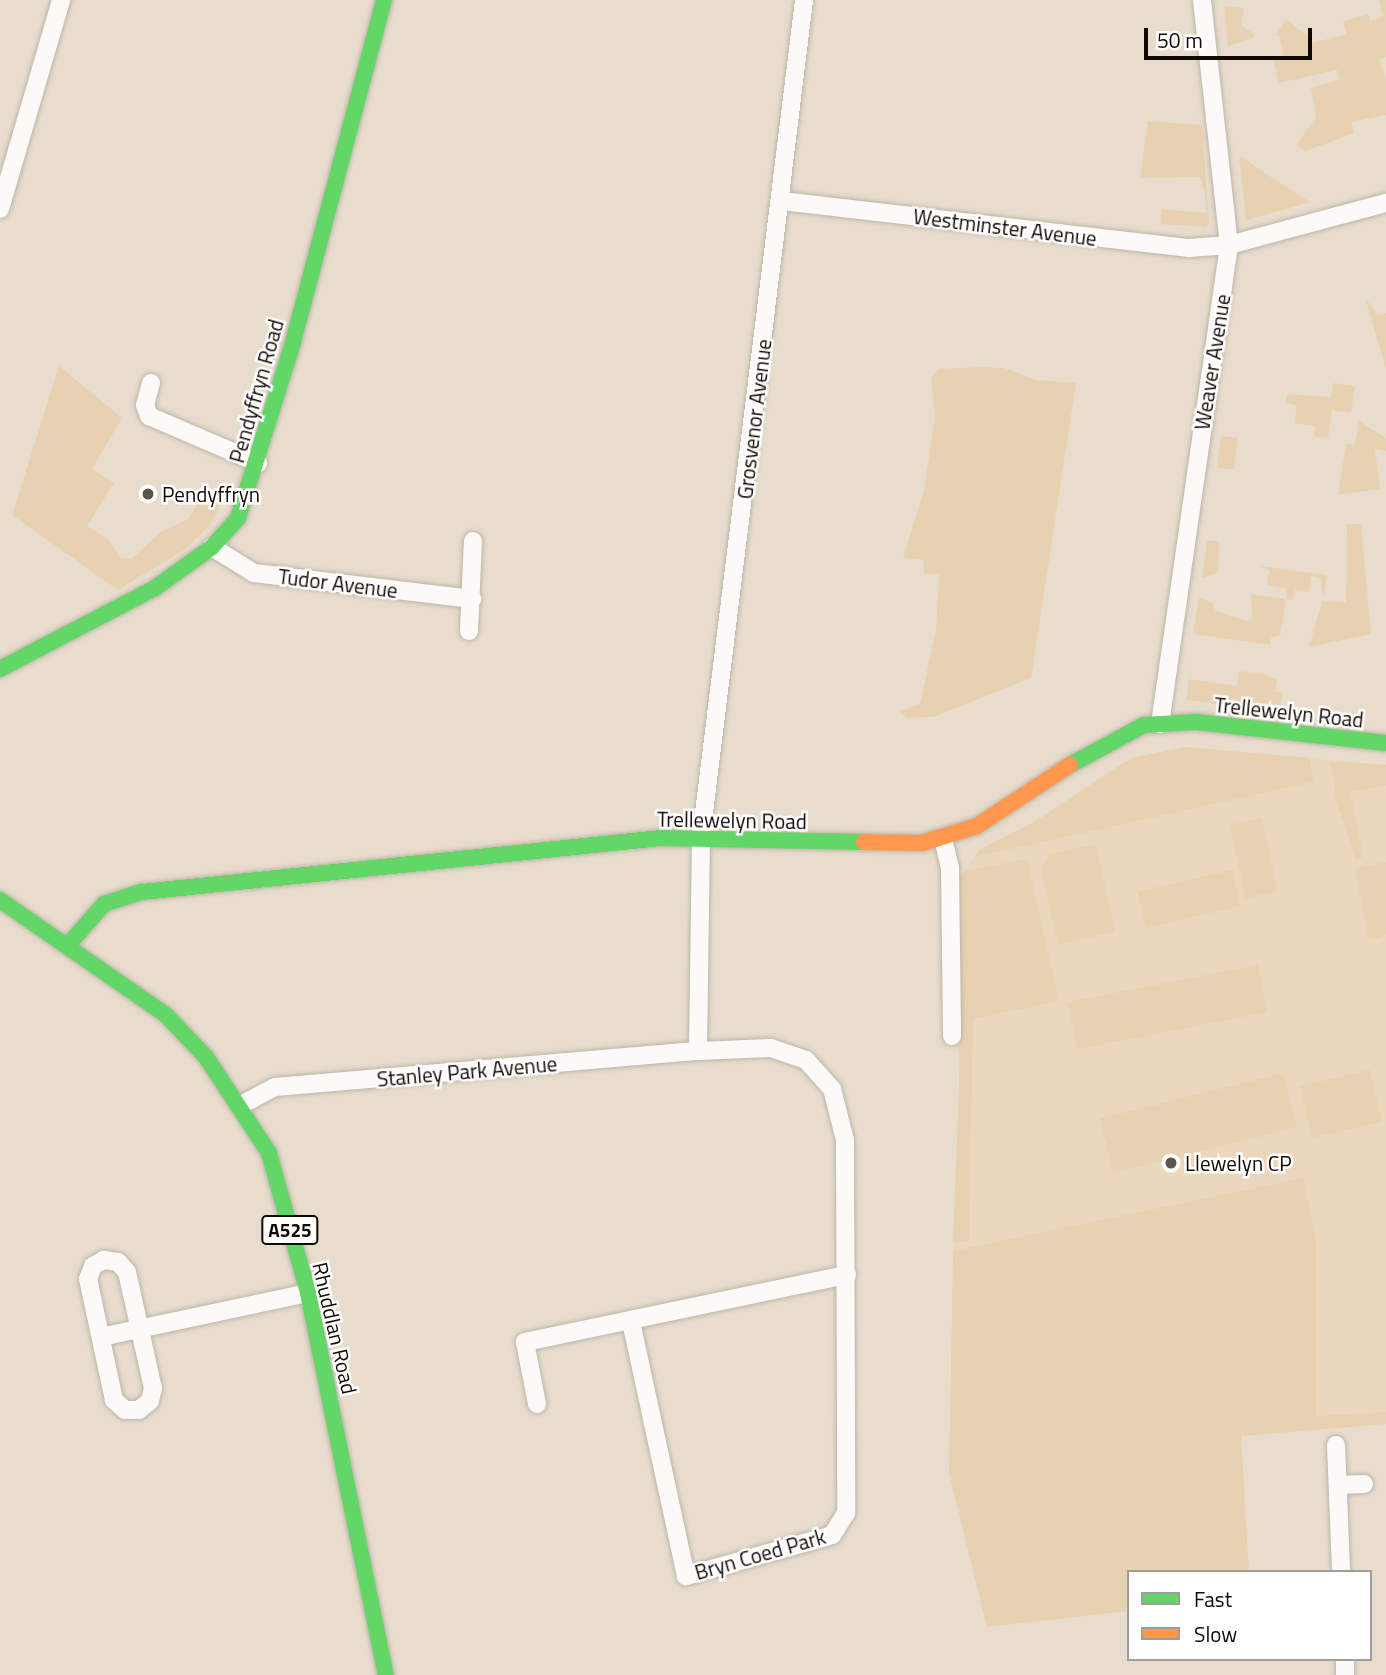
<!DOCTYPE html>
<style>
body{margin:0}
#map{position:relative;width:1386px;height:1675px;overflow:hidden;background:#e8ddcd;font-family:"Titillium Web",sans-serif}
div>[style]{position:absolute}
.built>*{inset:0;background:#ead7bd}
.green>*{inset:0;background:#e8d1b0;transform-origin:0 0}
.roads{filter:drop-shadow(0 0 2px #beb5a9) drop-shadow(0 0 2px #beb5a9)}
.street>*{height:18px;margin:-9px;padding:0 9px;transform-origin:9px;border-radius:9px;background:#fcfaf8}
.fast>*{height:16px;margin:-8px;padding:0 8px;transform-origin:8px;border-radius:8px;background:#63d668}
.slow>*{height:16px;margin:-8px;padding:0 8px;transform-origin:8px;border-radius:8px;background:#ff974d}
.dots>*{width:19px;height:19px;translate:-50% -50%;box-sizing:border-box;border:4px solid #fff;border-radius:50%}
span{translate:-50% -50%;white-space:nowrap;text-align:center;line-height:1.15;-webkit-text-stroke:5px #fff;paint-order:stroke}
.shield-label span{padding:2px 5px;background:#fff;border:2px solid;border-radius:5px;-webkit-text-stroke-width:0}
.shield-label{font-size:19px;color:#110a03;font-weight:700}
.street-label{font-size:21px;color:#110a03}
.poi-label{font-size:21px;color:#110a03}
.left{translate:0 -50%;text-align:left}
.legend{position:absolute;left:1127px;top:1570px;width:245px;height:91px;box-sizing:border-box;background:#fff;border:2px solid #a09d9a;margin:0;padding:9px 12px;list-style:none;font-size:21px;color:#110a03}
.legend li{display:flex;align-items:center;gap:14px;height:35px}
.legend b{width:35px;border:2px solid #a09d9a}
.scale{position:absolute;left:1144px;top:28px;width:168px;height:32px;box-sizing:border-box;border:4px solid #110a03;border-top:0;padding-left:9px;font-size:21px;line-height:24px;white-space:nowrap;color:#110a03;-webkit-text-stroke:5px #fff;paint-order:stroke}
</style>
<div id="map">
<div class="built">
<div style="clip-path:polygon(1185px 747px,1386px 765px,1386px 1424px,1241px 1436px,1241px 1445px,949px 1473px,959px 1084px,957px 882px,980px 849px,1031px 824px,1108px 772px,1132px 758px)"></div>
</div>
<div class="green">
<div style="clip-path:polygon(1379px 0,1386px 0,1386px 57px,1379px 59px,1386px 79px,1386px 115px,1351px 122px,1354px 133px,1306px 151px,1296px 145px,1316px 117px,1311px 88px,1339px 80px,1337px 70px,1279px 83px,1273px 60px,1283px 57px,1282px 46px,1279px 35px,1275px 36px,1286px 19px,1307px 36px,1309px 44px,1346px 34px,1343px 21px,1368px 14px,1370px 21px,1383px 17px)"></div>
<div style="clip-path:polygon(1224px 6px,1244px 8px,1241px 25px,1255px 35px,1254px 38px,1228px 46px)"></div>
<div style="clip-path:polygon(1148px 121px,1202px 125px,1209px 223px,1206px 227px,1160px 224px,1162px 209px,1206px 213px,1205px 194px,1200px 177px,1140px 178px)"></div>
<div style="clip-path:polygon(1239px 155px,1274px 179px,1310px 202px,1246px 220px)"></div>
<div style="clip-path:polygon(1365px 297px,1377px 315px,1386px 313px,1386px 369px)"></div>
<div style="clip-path:polygon(59px 366px,122px 418px,92px 469px,114px 483px,87px 526px,109px 540px,121px 558px,131px 559px,162px 531px,187px 520px,201px 499px,218px 495px,222px 503px,208px 527px,184px 550px,118px 590px,12px 515px)"></div>
<div style="clip-path:polygon(980px 367px,1004px 368px,1036px 380px,1076px 383px,1031px 678px,933px 717px,907px 718px,899px 712px,920px 704px,936px 629px,939px 575px,924px 573px,923px 560px,903px 558px,924px 490px,935px 417px,931px 378px,939px 369px)"></div>
<div style="clip-path:polygon(1333px 383px,1355px 386px,1351px 413px,1332px 410px,1328px 438px,1314px 437px,1315px 426px,1294px 423px,1297px 406px,1285px 403px,1287px 394px,1331px 397px)"></div>
<div style="clip-path:polygon(1359px 421px,1386px 438px,1386px 451px,1375px 449px,1380px 489px,1338px 495px,1346px 444px,1355px 445px)"></div>
<div style="left:1221px;top:436px;width:17px;height:32px;rotate:7deg"></div>
<div style="clip-path:polygon(1347px 524px,1361px 524px,1371px 634px,1309px 647px,1322px 601px,1346px 602px)"></div>
<div style="clip-path:polygon(1207px 540px,1219px 542px,1218px 572px,1202px 578px)"></div>
<div style="clip-path:polygon(1259px 566px,1327px 575px,1323px 598px,1321px 578px,1311px 576px,1309px 592px,1295px 590px,1293px 600px,1286px 599px,1280px 636px,1271px 638px,1270px 645px,1193px 634px,1199px 597px,1212px 603px,1216px 611px,1247px 621px,1252px 619px,1251px 594px,1286px 599px,1287px 589px,1267px 585px,1269px 570px)"></div>
<div style="clip-path:polygon(1191px 648px,1189px 679px,1237px 686px,1239px 671px,1264px 674px,1277px 680px,1275px 691px,1283px 693px,1279px 712px,1187px 700px)"></div>
<div style="clip-path:polygon(1185px 747px,1310px 758px,1313px 782px,974px 857px,980px 849px,1031px 824px,1132px 758px)"></div>
<div style="clip-path:polygon(1331px 761px,1386px 765px,1386px 786px,1350px 792px,1363px 857px,1355px 859px,1336px 800px)"></div>
<div style="left:1262px;top:818px;width:75px;height:33px;rotate:78deg"></div>
<div style="clip-path:polygon(1096px 844px,1115px 931px,1058px 945px,1041px 869px,1049px 854px)"></div>
<div style="clip-path:polygon(1027px 859px,1059px 1001px,973px 1019px,969px 1240px,953px 1243px,959px 1084px,957px 882px,965px 871px)"></div>
<div style="clip-path:polygon(1386px 862px,1386px 935px,1369px 940px,1355px 869px)"></div>
<div style="left:1232px;top:870px;width:37px;height:97px;rotate:77deg"></div>
<div style="left:1258px;top:965px;width:48px;height:194px;rotate:79deg"></div>
<div style="left:1370px;top:1070px;width:53px;height:72px;rotate:77deg"></div>
<div style="left:1283px;top:1073px;width:56px;height:189px;rotate:76deg"></div>
<div style="clip-path:polygon(1303px 1178px,1316px 1240px,1316px 1416px,1386px 1412px,1386px 1424px,1241px 1436px,1249px 1572px,1129px 1572px,1129px 1611px,987px 1627px,949px 1473px,953px 1251px)"></div>
</div>
<div class="roads">
<div class="street">
<div style="left:782px;top:201px;width:410px;rotate:6.6deg"></div>
<div style="left:1189px;top:248px;width:40px;rotate:-4.3deg"></div>
<div style="left:1229px;top:245px;width:163px;rotate:-15deg"></div>
<div style="left:0;top:209px;width:218px;rotate:-73.7deg"></div>
<div style="left:151px;top:383px;width:23px;rotate:105deg"></div>
<div style="left:145px;top:405px;width:12px;rotate:70deg"></div>
<div style="left:149px;top:416px;width:119px;rotate:23.3deg"></div>
<div style="left:212px;top:547px;width:49px;rotate:31.8deg"></div>
<div style="left:254px;top:573px;width:220px;rotate:6.8deg"></div>
<div style="left:469px;top:631px;width:90px;rotate:-87.5deg"></div>
<div style="left:1160px;top:724px;width:484px;rotate:-81.8deg"></div>
<div style="left:1229px;top:245px;width:246px;rotate:-96.3deg"></div>
<div style="left:943px;top:838px;width:31px;rotate:77deg"></div>
<div style="left:950px;top:868px;width:168px;rotate:89.3deg"></div>
<div style="left:698px;top:1051px;width:214px;rotate:-89.2deg"></div>
<div style="left:701px;top:837px;width:843px;rotate:-82.98deg"></div>
<div style="left:241px;top:1105px;width:38px;rotate:-28deg"></div>
<div style="left:275px;top:1087px;width:425px;rotate:-4.9deg"></div>
<div style="left:698px;top:1051px;width:73px;rotate:-2.4deg"></div>
<div style="left:771px;top:1048px;width:37px;rotate:19deg"></div>
<div style="left:806px;top:1060px;width:39px;rotate:48deg"></div>
<div style="left:832px;top:1089px;width:53px;rotate:75.7deg"></div>
<div style="left:845px;top:1140px;width:373px;rotate:89.8deg"></div>
<div style="left:846px;top:1513px;width:26px;rotate:122deg"></div>
<div style="left:832px;top:1535px;width:152px;rotate:164.3deg"></div>
<div style="left:686px;top:1576px;width:261px;rotate:-102.2deg"></div>
<div style="left:104px;top:1260px;width:14px;rotate:8deg"></div>
<div style="left:118px;top:1262px;width:13px;rotate:48deg"></div>
<div style="left:127px;top:1272px;width:119px;rotate:77.4deg"></div>
<div style="left:153px;top:1388px;width:13px;rotate:103deg"></div>
<div style="left:150px;top:1401px;width:14px;rotate:141deg"></div>
<div style="left:139px;top:1410px;width:14px;rotate:180deg"></div>
<div style="left:125px;top:1410px;width:15px;rotate:-138deg"></div>
<div style="left:114px;top:1400px;width:124px;rotate:-102.1deg"></div>
<div style="left:88px;top:1279px;width:14px;rotate:-69deg"></div>
<div style="left:93px;top:1266px;width:13px;rotate:-29deg"></div>
<div style="left:101px;top:1337px;width:212px;rotate:-12deg"></div>
<div style="left:537px;top:1404px;width:63px;rotate:-101deg"></div>
<div style="left:525px;top:1342px;width:329px;rotate:-11.8deg"></div>
<div style="left:1336px;top:1445px;width:127px;rotate:87.7deg"></div>
<div style="left:1338px;top:1485px;width:26px;rotate:-2deg"></div>
<div style="left:1345px;top:1659px;width:16px;rotate:90deg"></div>
</div>
<div class="fast">
<div style="left:0;top:669px;width:175px;rotate:-27.6deg"></div>
<div style="left:155px;top:588px;width:70px;rotate:-35.7deg"></div>
<div style="left:212px;top:547px;width:39px;rotate:-48deg"></div>
<div style="left:238px;top:518px;width:184px;rotate:-72.6deg"></div>
<div style="left:293px;top:342px;width:354px;rotate:-75.1deg"></div>
<div style="left:1070px;top:765px;width:84px;rotate:-28.4deg"></div>
<div style="left:1144px;top:725px;width:52px;rotate:-3.3deg"></div>
<div style="left:1196px;top:722px;width:191px;rotate:6.3deg"></div>
<div style="left:0;top:900px;width:202px;rotate:34.7deg"></div>
<div style="left:166px;top:1015px;width:58px;rotate:46.4deg"></div>
<div style="left:206px;top:1057px;width:115px;rotate:56.7deg"></div>
<div style="left:269px;top:1153px;width:145px;rotate:74.4deg"></div>
<div style="left:308px;top:1293px;width:390px;rotate:78.5deg"></div>
<div style="left:68px;top:945px;width:55px;rotate:-48.7deg"></div>
<div style="left:104px;top:904px;width:40px;rotate:-18deg"></div>
<div style="left:142px;top:892px;width:522px;rotate:-5.94deg"></div>
<div style="left:661px;top:838px;width:203px;rotate:1.1deg"></div>
</div>
<div class="slow">
<div style="left:864px;top:842px;width:58px;rotate:1deg"></div>
<div style="left:922px;top:843px;width:58px;rotate:-17.2deg"></div>
<div style="left:977px;top:826px;width:111px;rotate:-33.3deg"></div>
</div>
</div>
<div class="dots">
<div style="left:148px;top:494px;background:#5c544a"></div>
<div style="left:1171px;top:1163px;background:#5c544a"></div>
</div>
<div class="shield-label">
<span style="left:290px;top:1230px">A525</span>
</div>
<div class="street-label">
<span style="left:1005px;top:227px;rotate:7deg">Westminster Avenue</span>
<span style="left:1212px;top:362px;rotate:-81deg">Weaver Avenue</span>
<span style="left:256px;top:391px;rotate:-74deg">Pendyffryn Road</span>
<span style="left:754px;top:419px;rotate:-83deg">Grosvenor Avenue</span>
<span style="left:338px;top:583px;rotate:7deg">Tudor Avenue</span>
<span style="left:1289px;top:712px;rotate:6deg">Trellewelyn Road</span>
<span style="left:732px;top:820px;rotate:1deg">Trellewelyn Road</span>
<span style="left:467px;top:1071px;rotate:-5deg">Stanley Park Avenue</span>
<span style="left:335px;top:1328px;rotate:77deg">Rhuddlan Road</span>
<span style="left:760px;top:1554px;rotate:-16deg">Bryn Coed Park</span>
</div>
<div class="poi-label">
<span class="left" style="left:162px;top:494px">Pendyffryn</span>
<span class="left" style="left:1185px;top:1163px">Llewelyn CP</span>
</div>
<ul class="legend">
<li><b style="height:9px;background:#63d668"></b>Fast</li>
<li><b style="height:9px;background:#ff974d"></b>Slow</li>
</ul>
<div class="scale">50 m</div>
</div>
